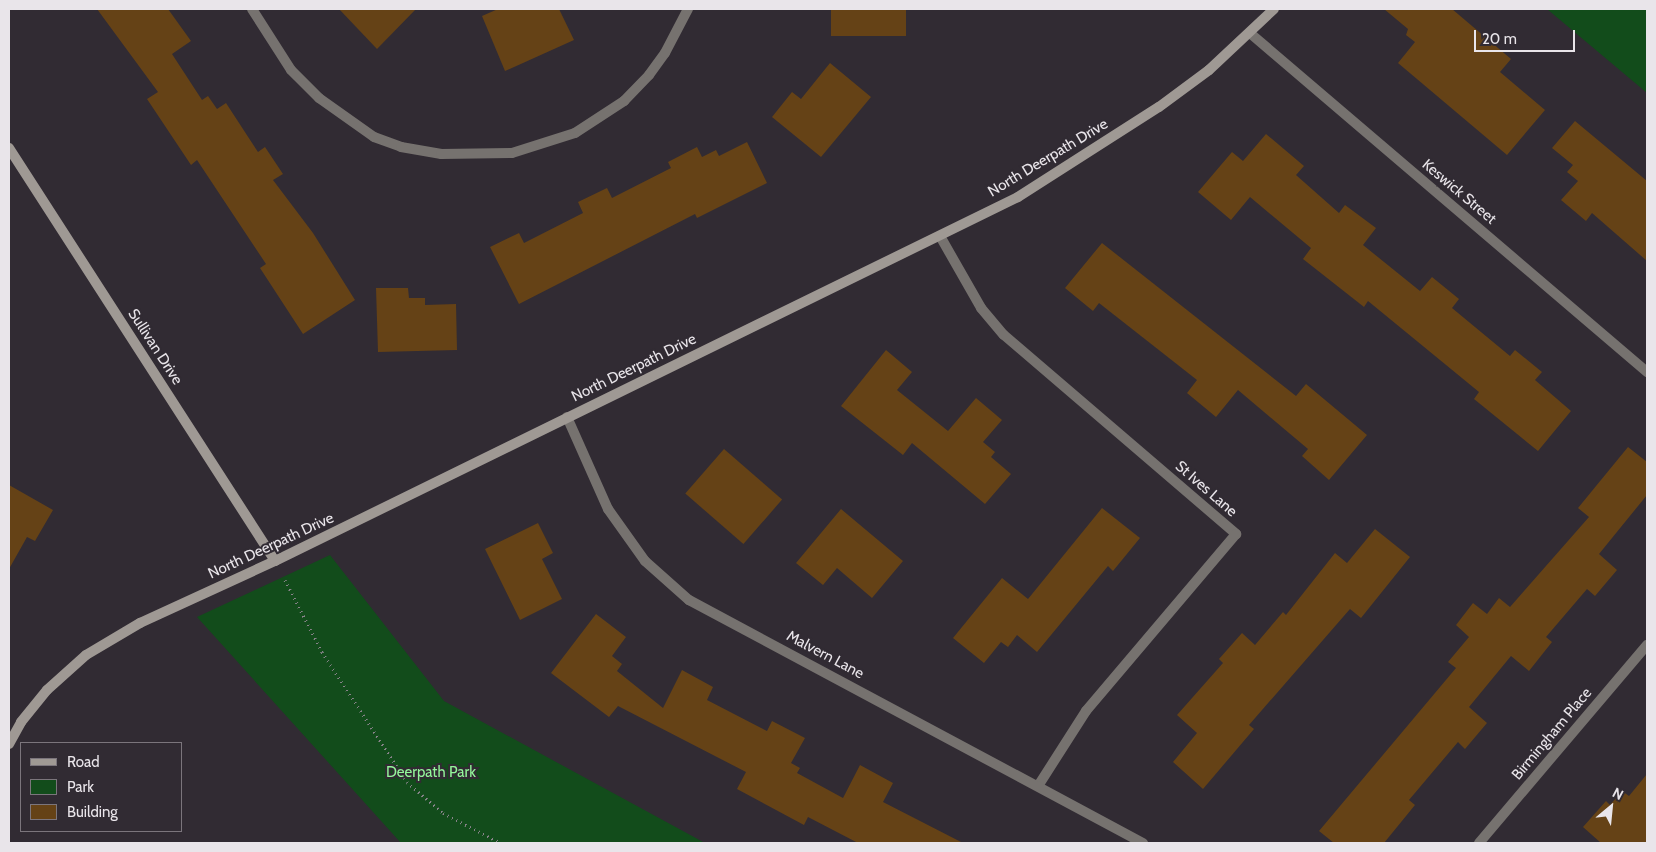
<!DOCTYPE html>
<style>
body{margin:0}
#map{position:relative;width:1656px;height:852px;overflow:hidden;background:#312b33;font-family:Cabin,sans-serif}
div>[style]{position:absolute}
.green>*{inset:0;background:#124c1b}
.building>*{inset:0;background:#654216;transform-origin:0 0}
.path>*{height:3px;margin-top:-1.5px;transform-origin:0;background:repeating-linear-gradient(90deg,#88838a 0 1px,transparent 0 5px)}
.street>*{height:10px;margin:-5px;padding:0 5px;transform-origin:5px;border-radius:5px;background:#76726f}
.secondary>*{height:10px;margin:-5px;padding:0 5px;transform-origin:5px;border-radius:5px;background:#9f9994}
span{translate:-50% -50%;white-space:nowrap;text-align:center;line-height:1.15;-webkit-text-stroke:4px #312b33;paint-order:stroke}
.street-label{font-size:15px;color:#e9e5ea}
.park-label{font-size:15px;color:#93f69a}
.frame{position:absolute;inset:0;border:10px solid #e9e5ea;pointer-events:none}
.legend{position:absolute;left:20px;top:742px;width:162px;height:90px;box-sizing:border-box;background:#312b33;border:1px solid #7b757c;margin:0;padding:6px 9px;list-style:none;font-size:15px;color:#e9e5ea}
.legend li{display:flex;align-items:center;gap:10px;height:25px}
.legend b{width:25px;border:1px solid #7b757c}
.north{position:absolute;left:1586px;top:782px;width:50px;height:50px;-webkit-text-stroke:4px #312b33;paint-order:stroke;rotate:28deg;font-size:14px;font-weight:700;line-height:20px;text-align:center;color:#e9e5ea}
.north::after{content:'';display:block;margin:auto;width:18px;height:22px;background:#e9e5ea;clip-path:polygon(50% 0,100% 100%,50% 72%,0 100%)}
.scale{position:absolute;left:1474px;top:30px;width:101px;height:22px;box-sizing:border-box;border:2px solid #e9e5ea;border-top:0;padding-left:6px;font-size:15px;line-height:18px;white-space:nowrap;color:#e9e5ea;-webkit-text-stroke:4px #312b33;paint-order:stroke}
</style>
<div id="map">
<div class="green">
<div style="clip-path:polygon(1547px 9px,1647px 9px,1647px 93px)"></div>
<div style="clip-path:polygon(330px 555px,444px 701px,705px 843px,401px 843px,197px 617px)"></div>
</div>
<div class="building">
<div style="clip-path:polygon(97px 9px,168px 9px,191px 41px,172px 54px,202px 100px,208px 96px,217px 109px,226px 103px,258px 152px,265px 147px,283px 174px,273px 180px,313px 233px,355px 300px,303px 334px,260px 268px,266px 264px,197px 160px,191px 165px,147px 99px,158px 92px)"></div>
<div style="clip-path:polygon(339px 9px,416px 9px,377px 49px)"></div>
<div style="clip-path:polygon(498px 9px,559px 9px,574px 40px,505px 71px,482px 16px)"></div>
<div style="left:831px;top:9px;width:75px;height:27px"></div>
<div style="clip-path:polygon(1384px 9px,1452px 9px,1511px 59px,1500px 72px,1545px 110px,1507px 155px,1398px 63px,1415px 42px,1406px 35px,1408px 29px)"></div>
<div style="clip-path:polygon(830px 63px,871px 97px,821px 157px,772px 117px,792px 92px,801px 99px)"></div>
<div style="clip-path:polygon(1575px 121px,1647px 181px,1647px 261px,1592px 213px,1586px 221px,1561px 200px,1578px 181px,1567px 172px,1573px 165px,1552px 148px)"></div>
<div style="clip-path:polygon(1266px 134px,1304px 166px,1296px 175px,1339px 213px,1345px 205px,1376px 228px,1363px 245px,1420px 291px,1432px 277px,1459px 299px,1452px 308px,1510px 356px,1515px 350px,1542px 372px,1535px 380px,1571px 411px,1538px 451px,1474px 399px,1479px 392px,1368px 301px,1364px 307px,1303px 259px,1311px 248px,1250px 197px,1231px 220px,1198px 192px,1232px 152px,1243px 161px)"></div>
<div style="clip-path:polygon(747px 142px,767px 183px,697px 218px,695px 214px,519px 304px,490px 247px,519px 233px,524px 243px,583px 213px,578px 202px,607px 188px,612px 198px,671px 168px,668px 162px,697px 147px,702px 157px,716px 150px,719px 156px)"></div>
<div style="clip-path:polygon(1102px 243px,1296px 396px,1306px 384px,1367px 435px,1329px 480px,1302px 456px,1308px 449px,1238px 390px,1216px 417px,1187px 393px,1197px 380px,1099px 303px,1093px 311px,1065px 288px)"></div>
<div style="clip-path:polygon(376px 288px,408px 288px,409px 298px,425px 298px,425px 305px,456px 304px,457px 350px,378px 352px)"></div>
<div style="clip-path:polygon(886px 350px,912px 372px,897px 390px,948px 431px,976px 398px,1002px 420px,983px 442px,995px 452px,991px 457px,1011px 474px,985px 504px,912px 443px,903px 455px,841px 406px)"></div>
<div style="clip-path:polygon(1628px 447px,1647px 462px,1647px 495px,1599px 554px,1617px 570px,1595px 596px,1587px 589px,1546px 637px,1552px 642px,1529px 671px,1511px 656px,1469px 707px,1487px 723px,1465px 749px,1458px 742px,1409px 800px,1415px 805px,1384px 843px,1334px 843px,1319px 831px,1456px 668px,1448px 662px,1469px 637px,1456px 625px,1473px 603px,1487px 614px,1499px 598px,1510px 607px,1589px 517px,1578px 508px)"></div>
<div style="left:724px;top:449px;width:77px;height:59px;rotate:41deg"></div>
<div style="clip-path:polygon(9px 485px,53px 510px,35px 541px,27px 537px,9px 569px)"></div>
<div style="clip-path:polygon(1102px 508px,1140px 538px,1113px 571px,1108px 566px,1037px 652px,1017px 635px,1008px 647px,1001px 642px,984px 663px,953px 638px,1002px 578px,1028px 599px)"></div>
<div style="clip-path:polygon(841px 509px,903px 561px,872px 598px,837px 568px,823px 585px,796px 563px)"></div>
<div style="clip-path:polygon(538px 523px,553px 553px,542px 559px,562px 599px,520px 620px,485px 549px)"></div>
<div style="clip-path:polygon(1375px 529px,1410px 557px,1361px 618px,1350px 609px,1249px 725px,1254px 729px,1203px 789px,1173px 762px,1197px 733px,1177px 715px,1223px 663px,1219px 659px,1242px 633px,1255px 645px,1283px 612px,1286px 615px,1335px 553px,1347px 563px)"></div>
<div style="clip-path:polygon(596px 614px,626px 637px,612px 656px,622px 664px,617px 671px,663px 708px,682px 670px,713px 687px,707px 700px,767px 731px,772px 721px,805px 738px,791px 763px,800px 768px,797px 773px,843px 798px,860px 765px,893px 783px,883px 802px,963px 843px,858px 843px,808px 817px,804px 825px,737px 789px,746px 772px,618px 706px,609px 717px,551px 673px)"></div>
<div style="clip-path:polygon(1647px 774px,1647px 843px,1601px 843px,1583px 827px,1606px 801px,1610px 805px,1622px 791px,1629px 796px)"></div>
</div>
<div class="path">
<div style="left:285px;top:580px;width:81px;rotate:62.8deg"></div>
<div style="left:322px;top:652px;width:155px;rotate:56.8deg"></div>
<div style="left:407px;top:782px;width:48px;rotate:40.7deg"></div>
<div style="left:443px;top:813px;width:65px;rotate:27.3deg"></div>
</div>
<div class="street">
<div style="left:252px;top:9px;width:72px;rotate:57.4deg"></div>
<div style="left:291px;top:70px;width:40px;rotate:45deg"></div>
<div style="left:319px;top:98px;width:67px;rotate:35.3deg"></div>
<div style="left:374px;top:137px;width:29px;rotate:20deg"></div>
<div style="left:401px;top:147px;width:41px;rotate:9.9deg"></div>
<div style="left:441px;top:154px;width:71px;rotate:-0.8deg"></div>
<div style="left:512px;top:153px;width:66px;rotate:-17.6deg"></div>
<div style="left:575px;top:133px;width:59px;rotate:-33.1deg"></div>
<div style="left:624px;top:101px;width:36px;rotate:-46deg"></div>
<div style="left:649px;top:75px;width:27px;rotate:-54deg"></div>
<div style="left:665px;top:53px;width:50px;rotate:-62.4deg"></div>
<div style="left:1251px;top:34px;width:521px;rotate:40.48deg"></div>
<div style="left:940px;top:236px;width:83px;rotate:60.3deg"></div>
<div style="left:981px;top:308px;width:35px;rotate:50deg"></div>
<div style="left:1004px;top:335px;width:306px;rotate:40.6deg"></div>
<div style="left:1236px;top:534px;width:232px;rotate:130.3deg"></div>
<div style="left:1086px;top:711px;width:89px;rotate:122.6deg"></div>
<div style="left:567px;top:417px;width:101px;rotate:66deg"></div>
<div style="left:608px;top:509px;width:64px;rotate:54.6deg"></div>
<div style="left:645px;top:561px;width:59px;rotate:41.6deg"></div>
<div style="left:689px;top:600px;width:515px;rotate:28.16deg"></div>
<div style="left:1479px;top:843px;width:260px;rotate:-49.7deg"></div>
</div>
<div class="secondary">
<div style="left:9px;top:148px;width:491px;rotate:57.2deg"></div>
<div style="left:9px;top:744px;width:25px;rotate:-61deg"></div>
<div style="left:21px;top:722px;width:41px;rotate:-50.9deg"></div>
<div style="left:47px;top:690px;width:52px;rotate:-41.9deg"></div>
<div style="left:86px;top:655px;width:63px;rotate:-30.7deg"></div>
<div style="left:140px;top:623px;width:149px;rotate:-24.7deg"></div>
<div style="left:275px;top:561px;width:827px;rotate:-26.1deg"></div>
<div style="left:1018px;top:197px;width:167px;rotate:-32.6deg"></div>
<div style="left:1159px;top:107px;width:62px;rotate:-36.5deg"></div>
<div style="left:1209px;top:70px;width:89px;rotate:-43.2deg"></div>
</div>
<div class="street-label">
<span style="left:1048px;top:158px;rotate:-31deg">North Deerpath Drive</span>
<span style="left:1459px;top:192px;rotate:40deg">Keswick Street</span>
<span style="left:155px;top:347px;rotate:57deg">Sullivan Drive</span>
<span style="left:634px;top:368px;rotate:-26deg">North Deerpath Drive</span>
<span style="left:1206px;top:489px;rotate:41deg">St Ives Lane</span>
<span style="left:271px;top:546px;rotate:-25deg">North Deerpath Drive</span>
<span style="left:825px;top:655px;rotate:28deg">Malvern Lane</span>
<span style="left:1552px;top:734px;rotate:-50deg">Birmingham Place</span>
</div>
<div class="park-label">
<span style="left:431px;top:773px">Deerpath Park</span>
</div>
<div class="frame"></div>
<ul class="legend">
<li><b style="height:6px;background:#9f9994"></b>Road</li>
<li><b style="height:14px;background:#124c1b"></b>Park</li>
<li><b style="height:14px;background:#654216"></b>Building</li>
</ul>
<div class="north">N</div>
<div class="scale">20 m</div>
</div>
